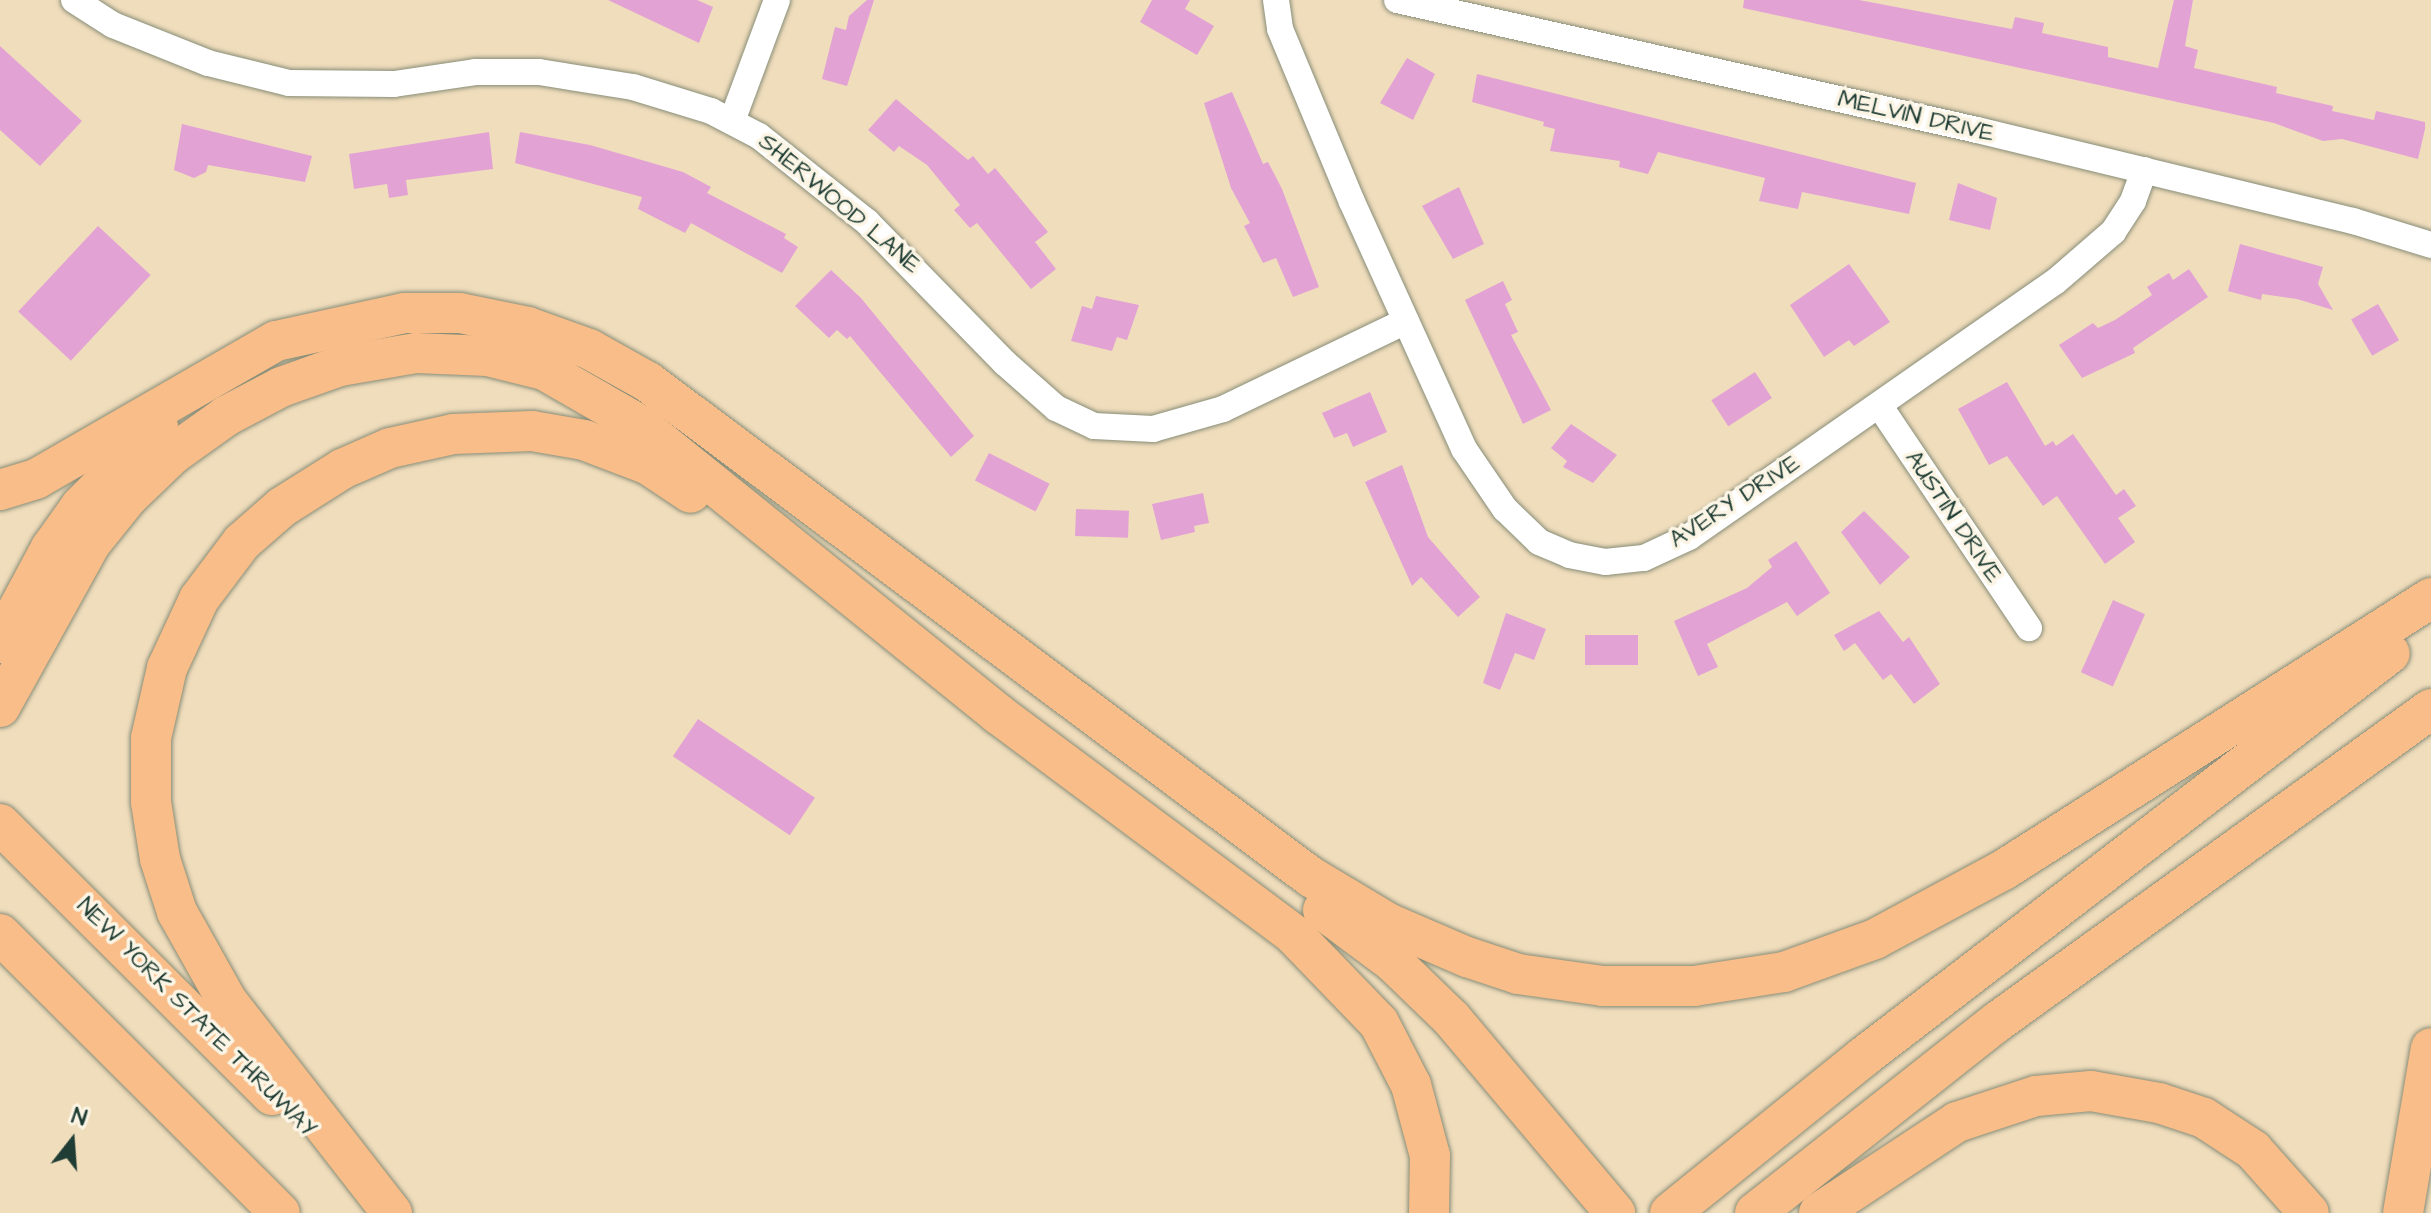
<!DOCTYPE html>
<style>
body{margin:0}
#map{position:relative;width:2431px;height:1213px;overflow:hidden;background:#f0ddbc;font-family:"Architects Daughter",sans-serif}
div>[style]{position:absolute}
.building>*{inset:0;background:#e2a3d4;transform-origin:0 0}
.roads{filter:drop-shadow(0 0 2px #888d78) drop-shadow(0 0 2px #888d78)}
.minor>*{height:26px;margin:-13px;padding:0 13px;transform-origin:13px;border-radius:13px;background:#fff}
.highway>*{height:40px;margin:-20px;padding:0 20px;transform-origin:20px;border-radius:20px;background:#f8bd88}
span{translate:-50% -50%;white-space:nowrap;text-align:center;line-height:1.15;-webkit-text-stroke:7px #fcf5e5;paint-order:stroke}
.street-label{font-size:24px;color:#1f3d34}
.north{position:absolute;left:32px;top:1101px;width:80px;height:80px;-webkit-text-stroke:6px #fcf5e5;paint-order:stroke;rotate:17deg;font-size:22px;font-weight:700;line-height:32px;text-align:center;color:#1f3d34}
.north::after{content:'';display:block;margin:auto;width:28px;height:36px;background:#1f3d34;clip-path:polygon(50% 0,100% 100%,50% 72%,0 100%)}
</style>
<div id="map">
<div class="building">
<div style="clip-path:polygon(608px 0,697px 0,713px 7px,699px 43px)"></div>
<div style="clip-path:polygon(867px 0,874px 0,847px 86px,822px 79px,835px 27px,846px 30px,849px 16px)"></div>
<div style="clip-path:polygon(1152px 0,1190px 0,1185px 9px,1214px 26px,1197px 55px,1140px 22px)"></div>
<div style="clip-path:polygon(1744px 0,1859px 0,2012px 29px,2015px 17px,2044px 23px,2042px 33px,2108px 47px,2108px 57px,2158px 68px,2174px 0,2193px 0,2185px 46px,2198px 50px,2194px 68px,2277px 87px,2276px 93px,2333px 106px,2332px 111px,2374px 120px,2376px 111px,2425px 122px,2425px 129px,2418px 159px,2342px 139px,2323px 141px,2274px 123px,1743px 8px)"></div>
<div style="clip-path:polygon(0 46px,82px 121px,40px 166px,0 130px)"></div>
<div style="clip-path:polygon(1407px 58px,1435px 74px,1413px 120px,1380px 103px)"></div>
<div style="clip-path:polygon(1477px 74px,1916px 183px,1909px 214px,1802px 192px,1798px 209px,1759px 201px,1765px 178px,1658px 152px,1648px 174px,1619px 167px,1620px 161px,1550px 151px,1555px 129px,1543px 126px,1544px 122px,1472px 102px)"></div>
<div style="clip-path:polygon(1232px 92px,1263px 164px,1268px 162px,1282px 189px,1319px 287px,1293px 297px,1276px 258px,1263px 263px,1244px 226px,1250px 223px,1231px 188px,1204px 103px)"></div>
<div style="clip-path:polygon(896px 99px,968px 160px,973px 156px,988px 174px,995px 168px,1048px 232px,1035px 242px,1056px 269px,1031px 289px,977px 223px,970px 228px,954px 210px,960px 205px,927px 165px,899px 146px,894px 152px,868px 130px)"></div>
<div style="clip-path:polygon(182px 124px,312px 156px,305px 182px,208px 165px,206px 172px,194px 178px,174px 170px)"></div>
<div style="clip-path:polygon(489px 132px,493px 169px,406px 180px,408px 195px,389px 198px,387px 184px,354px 189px,349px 154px)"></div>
<div style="clip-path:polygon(520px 132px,590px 145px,683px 172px,711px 187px,707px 193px,786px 234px,784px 238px,798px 247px,782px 273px,691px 223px,685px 233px,638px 209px,642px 197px,515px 163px)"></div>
<div style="clip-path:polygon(1958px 183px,1997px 198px,1990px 230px,1949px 220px)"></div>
<div style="clip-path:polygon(1459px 187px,1484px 244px,1453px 259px,1422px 206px)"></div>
<div style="left:98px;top:226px;width:72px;height:117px;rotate:43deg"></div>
<div style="clip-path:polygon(2240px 244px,2323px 267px,2318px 284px,2333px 310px,2297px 299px,2262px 294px,2261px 300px,2228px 291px)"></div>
<div style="clip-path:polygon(1849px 264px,1890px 322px,1854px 346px,1849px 340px,1824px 357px,1790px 305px)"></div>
<div style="clip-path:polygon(2189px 269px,2208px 297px,2133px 348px,2135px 353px,2082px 378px,2059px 345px,2093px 323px,2098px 328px,2115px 320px,2152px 295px,2147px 287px,2169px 273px,2173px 280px)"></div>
<div style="clip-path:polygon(831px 270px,861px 298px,974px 436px,951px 457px,850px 336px,847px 339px,837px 330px,829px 338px,795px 306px)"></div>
<div style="clip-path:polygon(1503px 281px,1512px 300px,1505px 304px,1518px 332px,1511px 335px,1551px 410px,1523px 424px,1465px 300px)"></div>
<div style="clip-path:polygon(1096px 296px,1139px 305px,1127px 340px,1117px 337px,1112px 351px,1071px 341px,1082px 306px,1092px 309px)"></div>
<div style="left:2378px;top:304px;width:42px;height:31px;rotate:60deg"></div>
<div style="left:1755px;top:372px;width:31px;height:52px;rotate:57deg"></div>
<div style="clip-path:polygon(2007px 382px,2045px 446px,2053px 441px,2056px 446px,2073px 434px,2116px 495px,2124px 489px,2136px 506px,2118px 518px,2135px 542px,2105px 564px,2057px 496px,2043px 506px,2007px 456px,1989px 465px,1958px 409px)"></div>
<div style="clip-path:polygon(1370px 392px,1387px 432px,1353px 447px,1347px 433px,1334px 438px,1322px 413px)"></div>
<div style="clip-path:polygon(1571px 424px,1617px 455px,1593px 483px,1563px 467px,1567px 461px,1551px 448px)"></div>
<div style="left:989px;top:453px;width:68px;height:31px;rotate:27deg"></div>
<div style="clip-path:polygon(1402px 465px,1428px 537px,1480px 597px,1458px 617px,1421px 577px,1412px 586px,1365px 482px)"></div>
<div style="clip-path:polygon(1203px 493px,1209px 523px,1194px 526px,1195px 532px,1161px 540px,1152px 504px)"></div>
<div style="left:1076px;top:509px;width:53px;height:27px;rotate:2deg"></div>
<div style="clip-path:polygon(1864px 511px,1910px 557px,1880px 585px,1841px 532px)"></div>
<div style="clip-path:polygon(1796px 541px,1830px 593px,1797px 616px,1787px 602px,1707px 644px,1718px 667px,1698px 676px,1674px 621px,1747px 588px,1772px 567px,1768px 560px)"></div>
<div style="left:2113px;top:600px;width:35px;height:79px;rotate:24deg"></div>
<div style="clip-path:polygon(1879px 611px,1903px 642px,1909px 637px,1940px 684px,1914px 704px,1891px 674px,1883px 680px,1855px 643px,1844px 651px,1834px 635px)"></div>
<div style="clip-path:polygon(1506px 613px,1546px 629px,1534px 660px,1515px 653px,1500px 690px,1483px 683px)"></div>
<div style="left:1585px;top:635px;width:53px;height:30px"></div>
<div style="left:698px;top:719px;width:141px;height:45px;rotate:34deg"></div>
</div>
<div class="roads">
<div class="minor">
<div style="left:74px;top:0;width:46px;rotate:32.7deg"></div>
<div style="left:113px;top:25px;width:102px;rotate:21.8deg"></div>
<div style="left:208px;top:63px;width:83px;rotate:13.9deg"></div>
<div style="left:289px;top:83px;width:105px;rotate:0.5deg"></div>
<div style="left:394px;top:84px;width:82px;rotate:-8.4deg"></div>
<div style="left:475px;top:72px;width:64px"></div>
<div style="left:539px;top:72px;width:95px;rotate:9.1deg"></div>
<div style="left:633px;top:87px;width:82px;rotate:17.1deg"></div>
<div style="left:711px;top:111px;width:54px;rotate:27.5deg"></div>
<div style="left:759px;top:136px;width:138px;rotate:38.5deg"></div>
<div style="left:867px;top:222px;width:197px;rotate:45.6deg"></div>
<div style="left:1005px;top:363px;width:68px;rotate:41.4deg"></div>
<div style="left:1056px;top:408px;width:42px;rotate:25.3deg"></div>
<div style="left:1094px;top:426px;width:59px;rotate:2.9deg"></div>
<div style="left:1153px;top:429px;width:73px;rotate:-15.9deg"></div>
<div style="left:1223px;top:409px;width:203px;rotate:-25.7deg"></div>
<div style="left:1276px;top:0;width:29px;rotate:82deg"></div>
<div style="left:1280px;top:29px;width:187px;rotate:67.4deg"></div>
<div style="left:1352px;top:202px;width:271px;rotate:65.6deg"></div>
<div style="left:1464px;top:449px;width:73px;rotate:55.7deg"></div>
<div style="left:1505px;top:509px;width:47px;rotate:44.1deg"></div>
<div style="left:1539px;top:542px;width:33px;rotate:23deg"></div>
<div style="left:1569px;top:555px;width:37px;rotate:11deg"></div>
<div style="left:1605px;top:562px;width:39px;rotate:-6deg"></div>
<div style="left:1644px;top:558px;width:50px;rotate:-25deg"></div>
<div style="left:1689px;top:537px;width:446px;rotate:-34.9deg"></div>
<div style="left:2055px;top:282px;width:77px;rotate:-40.8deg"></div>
<div style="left:2113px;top:232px;width:37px;rotate:-57deg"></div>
<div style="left:2133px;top:201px;width:33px;rotate:-70deg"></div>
<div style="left:1397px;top:0;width:594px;rotate:12.63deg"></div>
<div style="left:1977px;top:130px;width:387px;rotate:13.6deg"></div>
<div style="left:2353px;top:221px;width:82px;rotate:17.1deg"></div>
<div style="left:732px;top:121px;width:129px;rotate:-69.6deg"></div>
<div style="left:1879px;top:405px;width:269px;rotate:56.1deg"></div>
</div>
<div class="highway">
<div style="left:0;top:490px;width:38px;rotate:-17deg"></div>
<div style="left:36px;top:479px;width:277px;rotate:-29.9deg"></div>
<div style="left:276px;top:341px;width:131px;rotate:-12.3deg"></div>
<div style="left:404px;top:313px;width:56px"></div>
<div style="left:460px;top:313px;width:69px;rotate:11.6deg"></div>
<div style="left:528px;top:327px;width:65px;rotate:19.8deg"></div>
<div style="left:589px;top:349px;width:68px;rotate:29.2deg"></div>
<div style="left:648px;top:382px;width:827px;rotate:36.75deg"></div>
<div style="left:1311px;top:877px;width:90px;rotate:30.9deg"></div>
<div style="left:1388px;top:923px;width:86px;rotate:23.3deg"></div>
<div style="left:1467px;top:957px;width:54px;rotate:18.4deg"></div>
<div style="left:1518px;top:974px;width:86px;rotate:8deg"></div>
<div style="left:1603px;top:986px;width:91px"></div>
<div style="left:1694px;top:986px;width:91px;rotate:-8.8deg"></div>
<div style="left:1784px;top:972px;width:97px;rotate:-19.9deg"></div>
<div style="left:1875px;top:939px;width:148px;rotate:-28.3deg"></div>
<div style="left:2005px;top:869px;width:505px;rotate:-32.46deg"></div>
<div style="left:0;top:643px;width:108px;rotate:-61.8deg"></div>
<div style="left:51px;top:548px;width:52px;rotate:-54.5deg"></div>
<div style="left:81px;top:506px;width:110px;rotate:-45.4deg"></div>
<div style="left:0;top:707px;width:188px;rotate:-61deg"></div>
<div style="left:91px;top:543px;width:59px;rotate:-51.2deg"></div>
<div style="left:128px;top:497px;width:62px;rotate:-43.7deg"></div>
<div style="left:173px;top:454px;width:65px;rotate:-35.6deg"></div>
<div style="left:226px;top:416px;width:62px;rotate:-27.8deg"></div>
<div style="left:281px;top:387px;width:63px;rotate:-19.6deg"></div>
<div style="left:340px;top:366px;width:77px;rotate:-9.7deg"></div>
<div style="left:416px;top:353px;width:72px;rotate:2.4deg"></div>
<div style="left:488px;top:356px;width:58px;rotate:14deg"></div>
<div style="left:544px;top:370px;width:111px;rotate:29.8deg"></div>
<div style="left:640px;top:425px;width:460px;rotate:38.9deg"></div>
<div style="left:998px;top:714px;width:369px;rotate:36.7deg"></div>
<div style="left:1294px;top:935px;width:122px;rotate:46deg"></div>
<div style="left:1379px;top:1023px;width:70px;rotate:62.7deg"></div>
<div style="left:1411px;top:1085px;width:73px;rotate:75deg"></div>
<div style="left:1430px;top:1156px;width:57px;rotate:91deg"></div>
<div style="left:0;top:824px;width:384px;rotate:44.9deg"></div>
<div style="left:1323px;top:910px;width:87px;rotate:36.6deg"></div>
<div style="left:1393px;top:962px;width:81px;rotate:44deg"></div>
<div style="left:1451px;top:1018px;width:255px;rotate:49.9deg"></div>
<div style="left:0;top:934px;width:395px;rotate:44.9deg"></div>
<div style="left:392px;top:1213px;width:269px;rotate:-127.9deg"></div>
<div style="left:227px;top:1001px;width:102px;rotate:-119.3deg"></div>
<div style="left:177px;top:912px;width:56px;rotate:-107.8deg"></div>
<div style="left:160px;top:859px;width:58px;rotate:-99deg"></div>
<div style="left:151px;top:802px;width:64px;rotate:-90deg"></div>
<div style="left:151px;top:738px;width:72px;rotate:-77.1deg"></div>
<div style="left:167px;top:668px;width:76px;rotate:-65.1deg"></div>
<div style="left:199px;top:599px;width:71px;rotate:-53deg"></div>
<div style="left:242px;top:542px;width:53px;rotate:-41.2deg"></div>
<div style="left:282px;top:507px;width:71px;rotate:-32.3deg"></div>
<div style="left:342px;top:469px;width:52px;rotate:-23.6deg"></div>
<div style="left:390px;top:448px;width:65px;rotate:-12.5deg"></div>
<div style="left:453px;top:434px;width:79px;rotate:-2.2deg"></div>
<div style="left:532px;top:431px;width:53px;rotate:9.8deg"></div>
<div style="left:584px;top:440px;width:70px;rotate:21deg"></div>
<div style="left:649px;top:465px;width:50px;rotate:33.7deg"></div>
<div style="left:1670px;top:1213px;width:247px;rotate:-38.9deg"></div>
<div style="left:1862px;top:1058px;width:665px;rotate:-37.49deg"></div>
<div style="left:1755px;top:1213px;width:308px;rotate:-38.3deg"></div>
<div style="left:1997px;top:1022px;width:535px;rotate:-35.8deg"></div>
<div style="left:1819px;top:1213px;width:165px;rotate:-33.4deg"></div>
<div style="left:1957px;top:1122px;width:83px;rotate:-18.2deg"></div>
<div style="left:2036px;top:1096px;width:55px;rotate:-5.2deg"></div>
<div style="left:2091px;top:1091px;width:69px;rotate:10deg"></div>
<div style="left:2159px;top:1103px;width:47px;rotate:18.4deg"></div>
<div style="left:2204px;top:1118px;width:59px;rotate:33.1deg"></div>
<div style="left:2253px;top:1150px;width:84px;rotate:48.4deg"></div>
<div style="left:2403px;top:1213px;width:167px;rotate:-80.4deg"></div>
</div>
</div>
<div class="street-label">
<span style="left:1916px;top:117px;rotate:13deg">MELVIN DRIVE</span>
<span style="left:839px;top:204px;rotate:40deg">SHERWOOD LANE</span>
<span style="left:1735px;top:502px;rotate:-33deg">AVERY DRIVE</span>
<span style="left:1953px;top:517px;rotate:56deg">AUSTIN DRIVE</span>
<span style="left:196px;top:1018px;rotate:45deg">NEW YORK STATE THRUWAY</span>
</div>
<div class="north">N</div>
</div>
